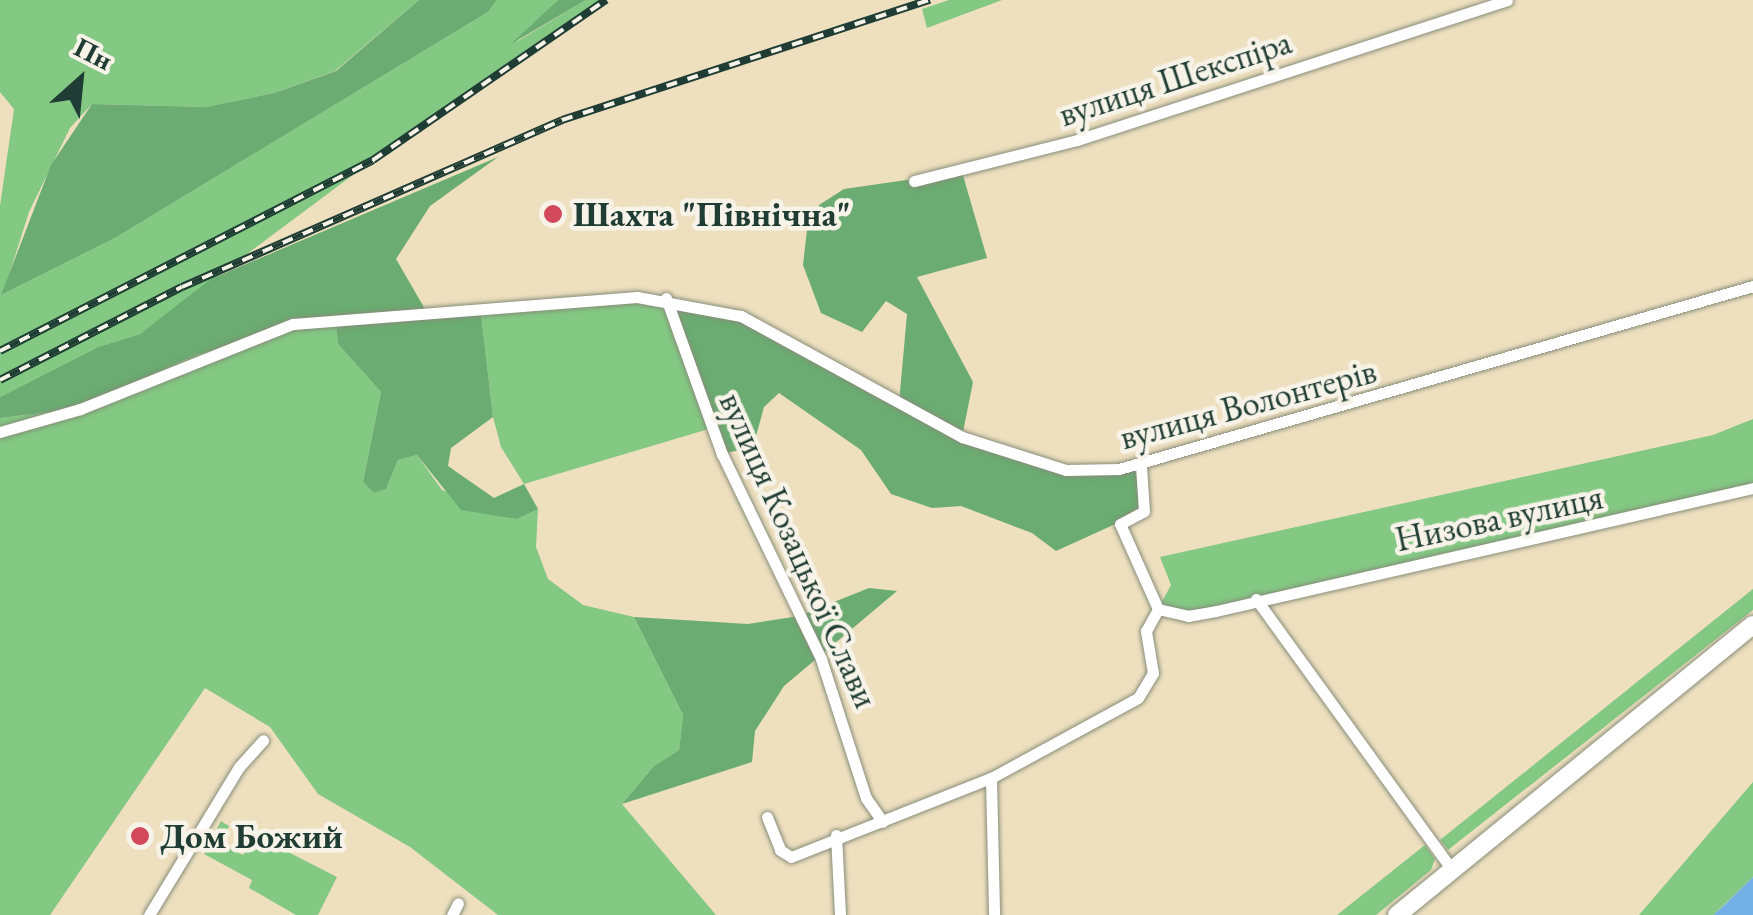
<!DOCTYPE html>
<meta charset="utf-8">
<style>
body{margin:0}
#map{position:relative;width:1753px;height:915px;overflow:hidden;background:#eedfbf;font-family:"EB Garamond",serif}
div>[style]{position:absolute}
.green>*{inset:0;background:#83c883}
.forest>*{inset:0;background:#6aac71}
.water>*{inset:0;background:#73b0e5}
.roads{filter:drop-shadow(0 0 2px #868e7a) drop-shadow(0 0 2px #868e7a)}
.street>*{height:11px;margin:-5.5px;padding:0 5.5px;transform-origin:5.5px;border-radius:5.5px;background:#fff}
.secondary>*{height:18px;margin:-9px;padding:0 9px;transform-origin:9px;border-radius:9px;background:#fff}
.rail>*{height:8px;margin-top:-4px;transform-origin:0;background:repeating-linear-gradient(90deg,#f7f3e8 0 11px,#1f3d34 0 22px);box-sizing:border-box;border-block:2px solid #1f3d34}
.dots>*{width:28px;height:28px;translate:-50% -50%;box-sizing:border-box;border:5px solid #f7f3e8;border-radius:50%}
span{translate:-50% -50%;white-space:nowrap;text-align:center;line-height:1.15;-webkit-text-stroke:9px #f7f3e8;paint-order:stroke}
.street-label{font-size:35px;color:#1f3d34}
.poi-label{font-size:35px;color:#1f3d34;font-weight:700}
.left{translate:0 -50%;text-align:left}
.north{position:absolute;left:30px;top:30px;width:100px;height:100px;-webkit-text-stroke:8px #f7f3e8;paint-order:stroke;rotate:27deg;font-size:28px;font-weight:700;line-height:40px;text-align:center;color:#1f3d34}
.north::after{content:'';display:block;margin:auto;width:35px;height:45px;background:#1f3d34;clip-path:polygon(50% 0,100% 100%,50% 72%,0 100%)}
</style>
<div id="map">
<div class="green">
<div style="clip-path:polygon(0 0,419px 0,335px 71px,274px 93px,206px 107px,92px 104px,70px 128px,29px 212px,3px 294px,115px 238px,488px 12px,497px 0,558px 0,516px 42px,586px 0,606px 0,373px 160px,140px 334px,98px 347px,0 397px,0 206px,14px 109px,0 92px)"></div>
<div style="clip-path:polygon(949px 0,1002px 0,927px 28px,922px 9px)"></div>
<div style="clip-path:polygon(666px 298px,712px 428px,524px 484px,501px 447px,493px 417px,480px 305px)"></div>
<div style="clip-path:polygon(335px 316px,338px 344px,381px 392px,363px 482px,374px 493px,386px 489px,398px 460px,417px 455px,442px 490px,517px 519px,538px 509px,536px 547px,548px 579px,583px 605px,634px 617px,683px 715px,679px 750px,654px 766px,622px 804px,716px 915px,498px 915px,410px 847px,318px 794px,270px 727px,205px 688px,50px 915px,0 915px,0 418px,75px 409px,196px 355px)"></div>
<div style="clip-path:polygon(1753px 419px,1753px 488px,1216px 611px,1158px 609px,1171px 585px,1160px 557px,1713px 435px)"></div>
<div style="clip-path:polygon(1753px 589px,1753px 610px,1448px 850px,1440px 840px)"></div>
<div style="clip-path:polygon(1753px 782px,1753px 877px,1713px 915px,1639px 915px)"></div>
<div style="clip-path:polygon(221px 821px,229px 826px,220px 843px,243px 855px,255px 835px,337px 877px,318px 915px,296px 915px,249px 888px,252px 880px,204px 854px)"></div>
<div style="clip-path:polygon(1425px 845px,1435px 859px,1431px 870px,1376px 915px,1337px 915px)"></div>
</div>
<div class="forest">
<div style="clip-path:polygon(419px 0,497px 0,488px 12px,115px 238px,1px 295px,51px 165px,92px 104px,206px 107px,274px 93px,336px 71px)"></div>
<div style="clip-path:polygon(558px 0,586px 0,511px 44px)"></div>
<div style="clip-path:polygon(498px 157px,430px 206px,396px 259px,425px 309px,480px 305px,493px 417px,451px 448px,448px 466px,494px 498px,524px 484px,538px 509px,517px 519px,461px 510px,417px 455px,398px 460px,386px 489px,374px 493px,363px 482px,381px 392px,338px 344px,335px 317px,196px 355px,75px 409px,0 418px,0 397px,98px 347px,140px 334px,211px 279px)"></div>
<div style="clip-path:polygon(962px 172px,987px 258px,917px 277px,973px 382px,962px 437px,1066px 470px,1141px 466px,1144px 511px,1056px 551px,1032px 533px,961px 506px,932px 508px,891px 494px,861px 450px,779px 393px,764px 407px,753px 447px,722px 454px,666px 298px,741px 316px,899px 403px,907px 314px,886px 301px,862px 332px,821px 313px,803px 265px,807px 230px,819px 205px,844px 189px)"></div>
<div style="clip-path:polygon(869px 588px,897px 591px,784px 686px,755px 731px,752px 762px,622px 804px,654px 766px,679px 750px,683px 715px,634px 617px,748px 624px,799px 616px)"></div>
</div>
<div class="water">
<div style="clip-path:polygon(1753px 877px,1753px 915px,1713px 915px,1721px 908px)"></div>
</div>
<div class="roads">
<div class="street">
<div style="left:914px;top:181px;width:168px;rotate:-14.1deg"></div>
<div style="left:1077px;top:140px;width:452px;rotate:-18deg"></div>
<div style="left:666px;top:298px;width:166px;rotate:70.3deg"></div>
<div style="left:722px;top:454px;width:228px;rotate:64.2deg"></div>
<div style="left:821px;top:659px;width:146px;rotate:72.1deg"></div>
<div style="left:866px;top:798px;width:29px;rotate:55deg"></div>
<div style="left:0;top:432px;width:83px;rotate:-16deg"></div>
<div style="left:80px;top:409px;width:229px;rotate:-21.8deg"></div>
<div style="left:293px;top:324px;width:345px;rotate:-4.5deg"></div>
<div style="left:637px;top:297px;width:106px;rotate:10.4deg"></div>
<div style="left:741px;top:316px;width:252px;rotate:28.7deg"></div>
<div style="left:962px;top:437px;width:109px;rotate:17.6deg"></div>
<div style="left:1066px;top:470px;width:53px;rotate:-1.1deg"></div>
<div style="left:1119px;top:469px;width:660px;rotate:-16.1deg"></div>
<div style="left:1256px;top:599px;width:334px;rotate:54.1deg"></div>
<div style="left:1158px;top:609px;width:31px;rotate:13deg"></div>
<div style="left:1188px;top:616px;width:28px;rotate:-10deg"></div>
<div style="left:1216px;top:611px;width:551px;rotate:-12.9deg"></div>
<div style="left:991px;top:778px;width:137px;rotate:88.7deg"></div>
<div style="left:767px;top:817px;width:35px;rotate:68deg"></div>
<div style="left:780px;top:850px;width:13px;rotate:32deg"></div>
<div style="left:791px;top:857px;width:215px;rotate:-21.6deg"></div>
<div style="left:991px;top:778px;width:167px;rotate:-28.6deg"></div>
<div style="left:1138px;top:698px;width:29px;rotate:-59deg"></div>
<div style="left:1153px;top:673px;width:43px;rotate:-99.5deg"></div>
<div style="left:1146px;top:631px;width:25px;rotate:-61deg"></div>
<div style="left:1158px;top:609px;width:93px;rotate:-114.1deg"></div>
<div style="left:1120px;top:524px;width:27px;rotate:-28deg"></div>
<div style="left:1144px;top:511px;width:45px;rotate:-93.8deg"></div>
<div style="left:836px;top:835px;width:80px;rotate:87.1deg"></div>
<div style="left:149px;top:915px;width:173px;rotate:-58.7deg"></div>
<div style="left:239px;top:767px;width:36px;rotate:-48deg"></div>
<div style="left:452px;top:915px;width:13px;rotate:-63deg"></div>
</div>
<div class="secondary">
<div style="left:1397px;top:915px;width:459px;rotate:-39.2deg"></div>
</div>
</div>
<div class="rail">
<div style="left:0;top:351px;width:419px;rotate:-27.1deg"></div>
<div style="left:373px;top:160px;width:283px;rotate:-34.5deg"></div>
<div style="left:0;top:380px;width:204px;rotate:-27.1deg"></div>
<div style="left:182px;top:287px;width:415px;rotate:-23.7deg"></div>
<div style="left:562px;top:120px;width:387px;rotate:-18.1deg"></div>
</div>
<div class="dots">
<div style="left:553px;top:214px;background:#d1495b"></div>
<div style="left:140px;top:836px;background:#d1495b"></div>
</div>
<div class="street-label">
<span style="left:1175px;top:78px;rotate:-18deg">вулиця Шекспіра</span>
<span style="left:1248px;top:404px;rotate:-15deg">вулиця Волонтерів</span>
<span style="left:1499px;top:518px;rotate:-12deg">Низова вулиця</span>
<span style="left:799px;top:550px;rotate:66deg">вулиця Козацької Слави</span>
</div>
<div class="poi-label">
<span class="left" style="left:573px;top:214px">Шахта "Північна"</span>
<span class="left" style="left:160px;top:836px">Дом Божий</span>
</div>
<div class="north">Пн</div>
</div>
